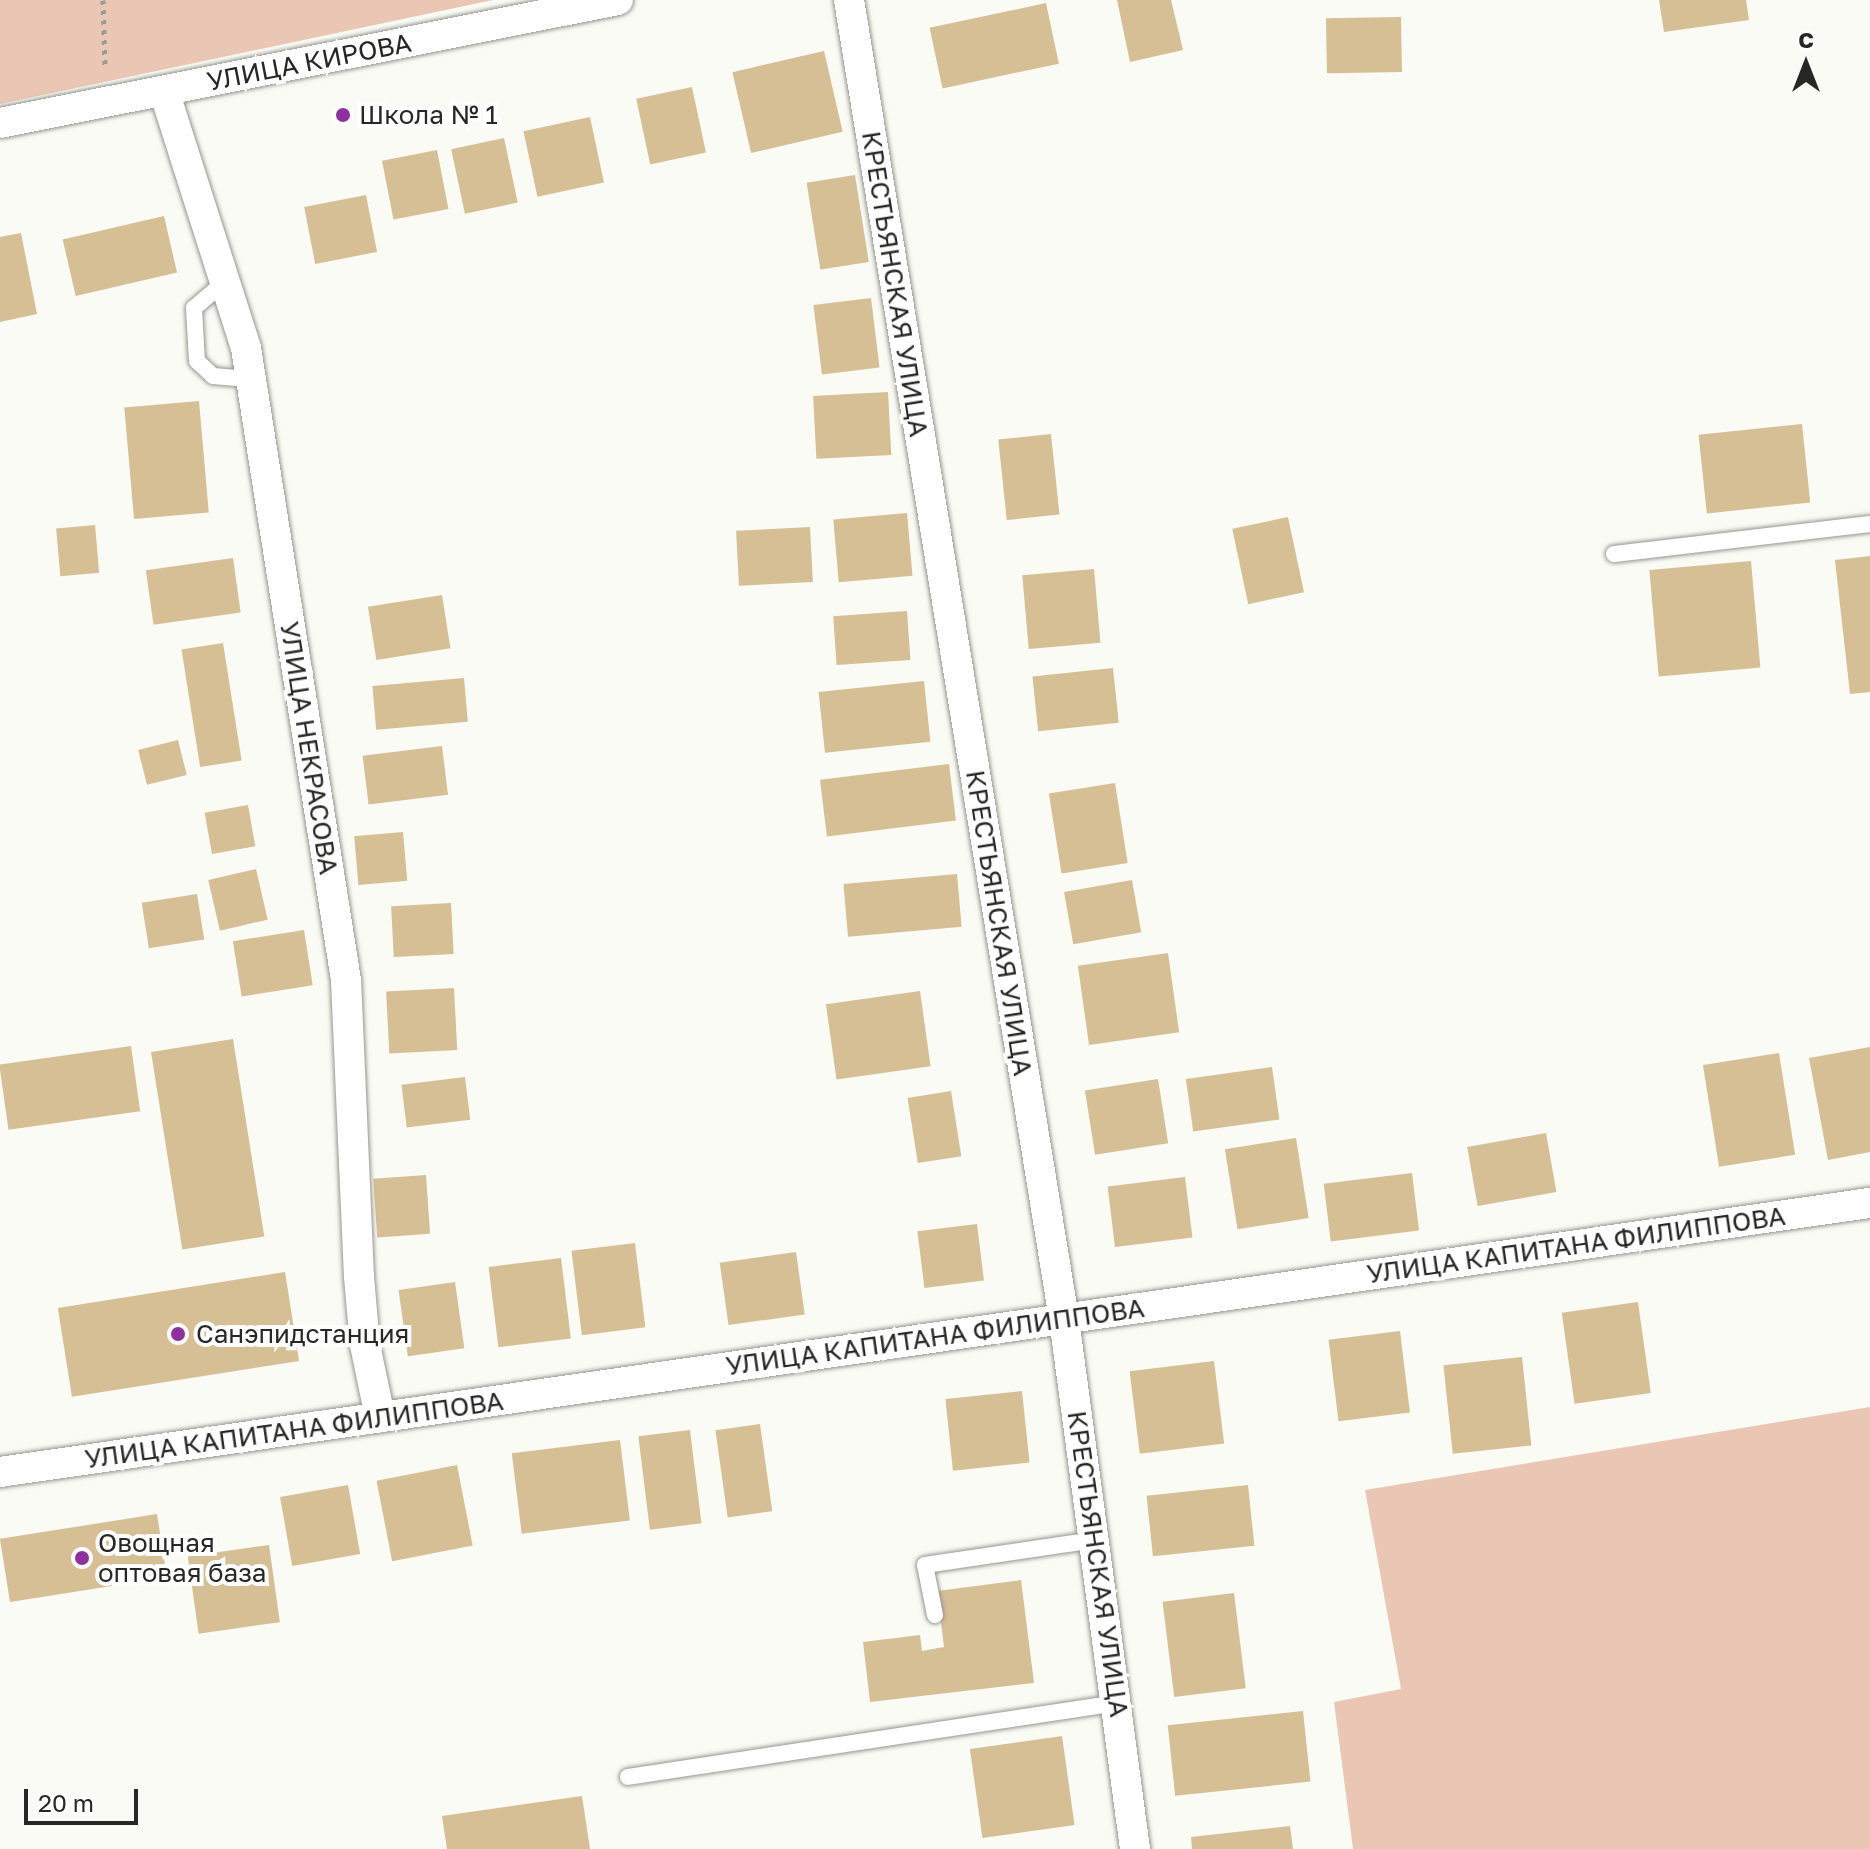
<!DOCTYPE html>
<meta charset="utf-8">
<style>
body{margin:0}
#map{position:relative;width:1870px;height:1849px;overflow:hidden;background:#fafbf5;font-family:"Golos Text",sans-serif}
div>[style]{position:absolute}
.green>*{inset:0;background:#eac7b4}
.building>*{inset:0;background:#d6be95;transform-origin:0 0}
.path>*{height:5px;margin-top:-2.5px;transform-origin:0;background:repeating-linear-gradient(90deg,#9a9b97 0 4px,transparent 0 10px)}
.roads{filter:drop-shadow(0 0 2px #969691) drop-shadow(0 0 2px #969691)}
.service>*{height:16px;margin:-8px;padding:0 8px;transform-origin:8px;border-radius:8px;background:#fff}
.minor>*{height:30px;margin:-15px;padding:0 15px;transform-origin:15px;border-radius:15px;background:#fff}
.dots>*{width:22px;height:22px;translate:-50% -50%;box-sizing:border-box;border:4px solid #fff;border-radius:50%}
span{translate:-50% -50%;white-space:nowrap;text-align:center;line-height:1.15;-webkit-text-stroke:8px #fff;paint-order:stroke}
.street-label{font-size:26px;color:#272725}
.poi-label{font-size:26px;color:#272725}
.left{translate:0 -50%;text-align:left}
.north{position:absolute;left:1766px;top:24px;width:80px;height:80px;-webkit-text-stroke:6px #fff;paint-order:stroke;rotate:0deg;font-size:22px;font-weight:700;line-height:32px;text-align:center;color:#272725}
.north::after{content:'';display:block;margin:auto;width:28px;height:36px;background:#272725;clip-path:polygon(50% 0,100% 100%,50% 72%,0 100%)}
.scale{position:absolute;left:24px;top:1789px;width:114px;height:36px;box-sizing:border-box;border:4px solid #272725;border-top:0;padding-left:10px;font-size:24px;line-height:28px;white-space:nowrap;color:#272725;-webkit-text-stroke:6px #fff;paint-order:stroke}
</style>
<div id="map">
<div class="green">
<div style="clip-path:polygon(0 0,493px 0,0 104px)"></div>
<div style="clip-path:polygon(1870px 1407px,1870px 1849px,1353px 1849px,1334px 1702px,1401px 1689px,1365px 1490px)"></div>
</div>
<div class="building">
<div style="clip-path:polygon(1117px 0,1171px 0,1183px 50px,1130px 62px)"></div>
<div style="clip-path:polygon(1659px 0,1746px 0,1749px 20px,1664px 32px)"></div>
<div style="left:1046px;top:3px;width:62px;height:119px;rotate:78deg"></div>
<div style="left:1401px;top:17px;width:55px;height:75px;rotate:89deg"></div>
<div style="left:824px;top:51px;width:83px;height:94px;rotate:77deg"></div>
<div style="left:692px;top:87px;width:67px;height:57px;rotate:78deg"></div>
<div style="left:590px;top:117px;width:67px;height:68px;rotate:78deg"></div>
<div style="left:504px;top:138px;width:66px;height:54px;rotate:78deg"></div>
<div style="left:437px;top:150px;width:60px;height:56px;rotate:79deg"></div>
<div style="left:855px;top:175px;width:88px;height:49px;rotate:81deg"></div>
<div style="left:366px;top:195px;width:58px;height:63px;rotate:79deg"></div>
<div style="left:164px;top:216px;width:58px;height:104px;rotate:77deg"></div>
<div style="clip-path:polygon(21px 233px,37px 314px,0 322px,0 237px)"></div>
<div style="left:871px;top:298px;width:70px;height:58px;rotate:83deg"></div>
<div style="left:888px;top:392px;width:63px;height:75px;rotate:87deg"></div>
<div style="left:199px;top:401px;width:112px;height:75px;rotate:85deg"></div>
<div style="left:1802px;top:424px;width:79px;height:104px;rotate:84deg"></div>
<div style="left:1051px;top:434px;width:81px;height:53px;rotate:84deg"></div>
<div style="left:907px;top:513px;width:63px;height:74px;rotate:85deg"></div>
<div style="left:1288px;top:517px;width:77px;height:57px;rotate:78deg"></div>
<div style="left:95px;top:525px;width:48px;height:39px;rotate:85deg"></div>
<div style="left:810px;top:527px;width:55px;height:74px;rotate:87deg"></div>
<div style="clip-path:polygon(1870px 556px,1870px 692px,1850px 694px,1835px 560px)"></div>
<div style="left:233px;top:558px;width:55px;height:88px;rotate:82deg"></div>
<div style="left:1751px;top:561px;width:107px;height:102px;rotate:85deg"></div>
<div style="left:1094px;top:569px;width:74px;height:72px;rotate:85deg"></div>
<div style="left:442px;top:595px;width:54px;height:75px;rotate:81deg"></div>
<div style="left:907px;top:611px;width:49px;height:74px;rotate:86deg"></div>
<div style="left:223px;top:643px;width:119px;height:42px;rotate:81deg"></div>
<div style="left:1113px;top:668px;width:55px;height:81px;rotate:84deg"></div>
<div style="left:464px;top:678px;width:44px;height:92px;rotate:85deg"></div>
<div style="left:924px;top:681px;width:61px;height:106px;rotate:84deg"></div>
<div style="left:178px;top:740px;width:36px;height:41px;rotate:76deg"></div>
<div style="left:442px;top:746px;width:49px;height:80px;rotate:83deg"></div>
<div style="left:949px;top:764px;width:57px;height:130px;rotate:83deg"></div>
<div style="left:1115px;top:783px;width:81px;height:67px;rotate:81deg"></div>
<div style="left:248px;top:805px;width:42px;height:44px;rotate:80deg"></div>
<div style="left:403px;top:832px;width:49px;height:49px;rotate:85deg"></div>
<div style="left:256px;top:869px;width:52px;height:49px;rotate:77deg"></div>
<div style="left:957px;top:874px;width:53px;height:114px;rotate:85deg"></div>
<div style="left:1132px;top:880px;width:53px;height:69px;rotate:80deg"></div>
<div style="left:197px;top:894px;width:46px;height:56px;rotate:81deg"></div>
<div style="left:451px;top:903px;width:51px;height:60px;rotate:87deg"></div>
<div style="left:304px;top:930px;width:56px;height:72px;rotate:81deg"></div>
<div style="left:1168px;top:953px;width:80px;height:91px;rotate:82deg"></div>
<div style="left:454px;top:988px;width:62px;height:68px;rotate:87deg"></div>
<div style="left:920px;top:991px;width:76px;height:95px;rotate:82deg"></div>
<div style="left:233px;top:1039px;width:200px;height:83px;rotate:81deg"></div>
<div style="left:131px;top:1046px;width:66px;height:133px;rotate:82deg"></div>
<div style="clip-path:polygon(1870px 1047px,1870px 1152px,1828px 1160px,1809px 1058px)"></div>
<div style="left:1779px;top:1053px;width:103px;height:77px;rotate:81deg"></div>
<div style="left:1272px;top:1067px;width:53px;height:87px;rotate:82deg"></div>
<div style="left:465px;top:1077px;width:43px;height:64px;rotate:83deg"></div>
<div style="left:1158px;top:1079px;width:65px;height:74px;rotate:81deg"></div>
<div style="left:951px;top:1091px;width:66px;height:44px;rotate:81deg"></div>
<div style="left:1546px;top:1133px;width:60px;height:80px;rotate:80deg"></div>
<div style="left:1296px;top:1138px;width:81px;height:72px;rotate:81deg"></div>
<div style="left:1412px;top:1173px;width:58px;height:89px;rotate:83deg"></div>
<div style="left:426px;top:1175px;width:59px;height:53px;rotate:86deg"></div>
<div style="left:1185px;top:1177px;width:61px;height:78px;rotate:83deg"></div>
<div style="left:977px;top:1224px;width:57px;height:60px;rotate:83deg"></div>
<div style="left:635px;top:1243px;width:85px;height:64px;rotate:83deg"></div>
<div style="left:796px;top:1252px;width:63px;height:77px;rotate:82deg"></div>
<div style="left:561px;top:1258px;width:81px;height:73px;rotate:83deg"></div>
<div style="left:285px;top:1272px;width:90px;height:230px;rotate:81deg"></div>
<div style="left:455px;top:1282px;width:67px;height:57px;rotate:82deg"></div>
<div style="left:1638px;top:1302px;width:92px;height:77px;rotate:82deg"></div>
<div style="left:1400px;top:1331px;width:82px;height:72px;rotate:83deg"></div>
<div style="left:1522px;top:1357px;width:89px;height:79px;rotate:84deg"></div>
<div style="left:1214px;top:1361px;width:83px;height:85px;rotate:83deg"></div>
<div style="left:1022px;top:1391px;width:72px;height:77px;rotate:84deg"></div>
<div style="left:760px;top:1424px;width:88px;height:45px;rotate:82deg"></div>
<div style="left:690px;top:1430px;width:94px;height:52px;rotate:83deg"></div>
<div style="left:620px;top:1440px;width:81px;height:109px;rotate:83deg"></div>
<div style="left:457px;top:1465px;width:82px;height:82px;rotate:79deg"></div>
<div style="left:348px;top:1485px;width:70px;height:69px;rotate:80deg"></div>
<div style="left:1248px;top:1485px;width:61px;height:102px;rotate:84deg"></div>
<div style="left:157px;top:1514px;width:64px;height:159px;rotate:81deg"></div>
<div style="left:269px;top:1545px;width:78px;height:82px;rotate:82deg"></div>
<div style="clip-path:polygon(1021px 1580px,1034px 1683px,870px 1702px,863px 1642px,920px 1635px,922px 1651px,944px 1647px,937px 1591px)"></div>
<div style="left:1234px;top:1593px;width:96px;height:72px;rotate:83deg"></div>
<div style="left:1303px;top:1711px;width:71px;height:136px;rotate:84deg"></div>
<div style="left:1062px;top:1736px;width:90px;height:93px;rotate:82deg"></div>
<div style="clip-path:polygon(582px 1796px,590px 1849px,447px 1849px,442px 1816px)"></div>
<div style="clip-path:polygon(1290px 1826px,1293px 1849px,1192px 1849px,1191px 1837px)"></div>
</div>
<div class="path">
<div style="left:103px;top:0;width:69px;rotate:88.3deg"></div>
</div>
<div class="roads">
<div class="service">
<div style="left:228px;top:279px;width:45px;rotate:139.5deg"></div>
<div style="left:194px;top:308px;width:53px;rotate:86.8deg"></div>
<div style="left:197px;top:361px;width:22px;rotate:43deg"></div>
<div style="left:213px;top:376px;width:38px;rotate:5deg"></div>
<div style="left:1614px;top:554px;width:258px;rotate:-6.7deg"></div>
<div style="left:935px;top:1615px;width:51px;rotate:-101.3deg"></div>
<div style="left:925px;top:1565px;width:171px;rotate:-8.4deg"></div>
<div style="left:628px;top:1777px;width:495px;rotate:-8.6deg"></div>
</div>
<div class="minor">
<div style="left:849px;top:0;width:1336px;rotate:80.74deg"></div>
<div style="left:1064px;top:1319px;width:535px;rotate:82.37deg"></div>
<div style="left:164px;top:91px;width:270px;rotate:72.3deg"></div>
<div style="left:246px;top:348px;width:640px;rotate:81.01deg"></div>
<div style="left:346px;top:980px;width:297px;rotate:87.5deg"></div>
<div style="left:359px;top:1277px;width:68px;rotate:85deg"></div>
<div style="left:365px;top:1345px;width:74px;rotate:78.2deg"></div>
<div style="left:0;top:123px;width:630px;rotate:-11.26deg"></div>
<div style="left:0;top:1472px;width:1889px;rotate:-8.19deg"></div>
</div>
</div>
<div class="dots">
<div style="left:343px;top:115px;background:#8c319d"></div>
<div style="left:178px;top:1334px;background:#8c319d"></div>
<div style="left:82px;top:1558px;background:#8c319d"></div>
</div>
<div class="street-label">
<span style="left:309px;top:62px;rotate:-11deg">УЛИЦА КИРОВА</span>
<span style="left:895px;top:284px;rotate:81deg">КРЕСТЬЯНСКАЯ УЛИЦА</span>
<span style="left:309px;top:748px;rotate:81deg">УЛИЦА НЕКРАСОВА</span>
<span style="left:999px;top:923px;rotate:81deg">КРЕСТЬЯНСКАЯ УЛИЦА</span>
<span style="left:1576px;top:1245px;rotate:-8deg">УЛИЦА КАПИТАНА ФИЛИППОВА</span>
<span style="left:935px;top:1337px;rotate:-8deg">УЛИЦА КАПИТАНА ФИЛИППОВА</span>
<span style="left:294px;top:1430px;rotate:-8deg">УЛИЦА КАПИТАНА ФИЛИППОВА</span>
<span style="left:1098px;top:1564px;rotate:82deg">КРЕСТЬЯНСКАЯ УЛИЦА</span>
</div>
<div class="poi-label">
<span class="left" style="left:359px;top:115px">Школа № 1</span>
<span class="left" style="left:196px;top:1334px">Санэпидстанция</span>
<span class="left" style="left:98px;top:1558px">Овощная<br>оптовая база</span>
</div>
<div class="north">С</div>
<div class="scale">20 m</div>
</div>
